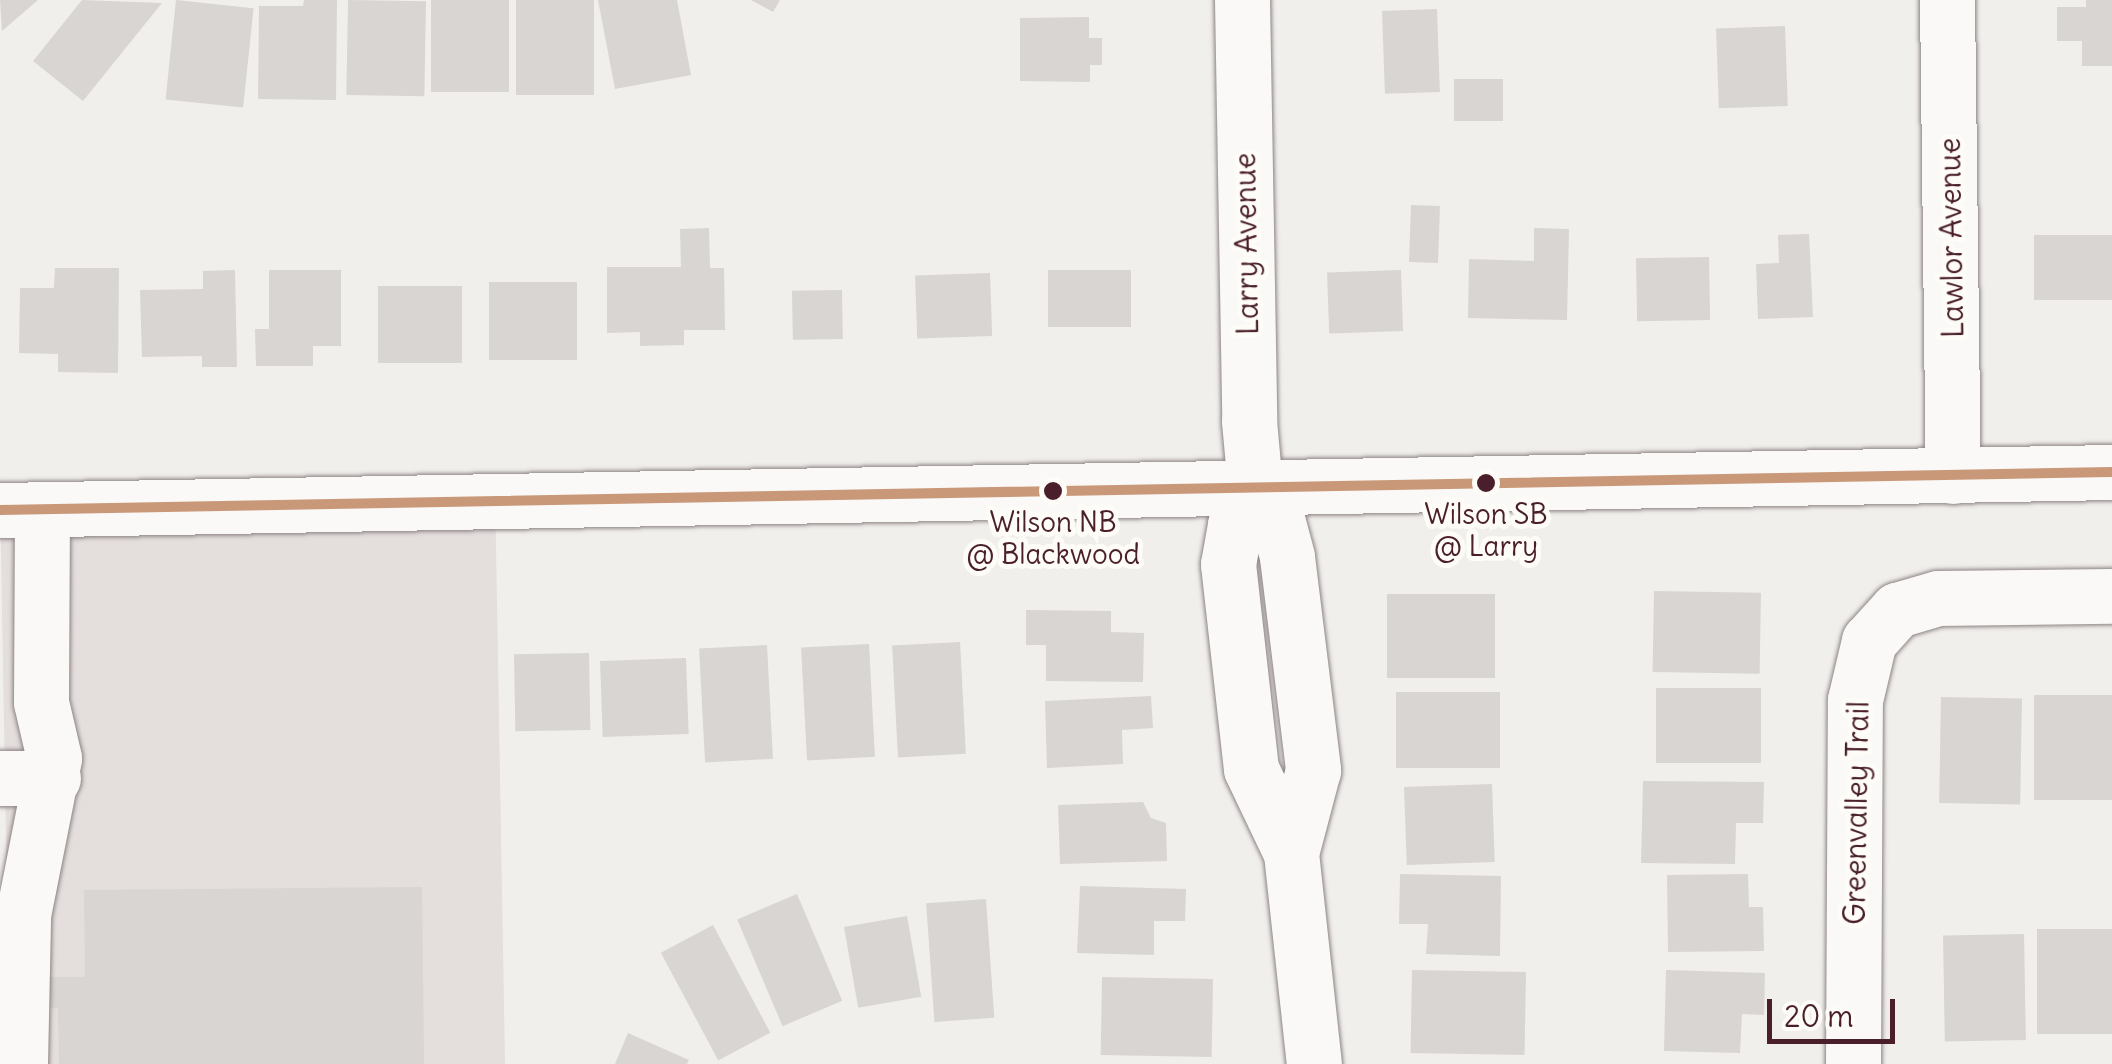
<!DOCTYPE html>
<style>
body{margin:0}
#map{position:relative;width:2112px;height:1064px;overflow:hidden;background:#f1efec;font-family:Delius,sans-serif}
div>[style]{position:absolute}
.built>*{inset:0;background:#e4dedd;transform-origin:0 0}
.building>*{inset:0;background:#d8d5d3;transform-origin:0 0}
.roads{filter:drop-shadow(0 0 2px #8d8485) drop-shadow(0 0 2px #8d8485)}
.minor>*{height:55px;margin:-27.5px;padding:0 27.5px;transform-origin:27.5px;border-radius:27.5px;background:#faf9f7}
.bus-1>*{height:10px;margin:-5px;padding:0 5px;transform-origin:5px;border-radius:5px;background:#c99878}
.dots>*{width:28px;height:28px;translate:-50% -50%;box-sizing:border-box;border:5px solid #fdfcf7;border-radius:50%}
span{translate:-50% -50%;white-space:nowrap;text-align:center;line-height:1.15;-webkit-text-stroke:10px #fdfcf7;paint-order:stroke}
.bus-label{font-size:28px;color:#4a1f2b}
.street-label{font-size:30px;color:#4a1f2b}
.scale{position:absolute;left:1767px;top:999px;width:128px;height:45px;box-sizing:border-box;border:5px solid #4a1f2b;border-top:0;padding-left:12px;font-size:30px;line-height:35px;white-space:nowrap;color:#4a1f2b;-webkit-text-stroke:8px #fdfcf7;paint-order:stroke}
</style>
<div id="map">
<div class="built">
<div style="left:495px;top:490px;width:574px;height:495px;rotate:89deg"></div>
</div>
<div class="building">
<div style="clip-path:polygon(0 0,38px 0,2px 31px)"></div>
<div style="clip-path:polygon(82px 0,162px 3px,83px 101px,33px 61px)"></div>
<div style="left:176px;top:0;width:78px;height:100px;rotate:6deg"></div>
<div style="clip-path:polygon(304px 0,337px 0,336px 100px,258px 99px,259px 6px,303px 6px)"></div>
<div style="left:348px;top:0;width:78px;height:95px;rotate:1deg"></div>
<div style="left:431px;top:0;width:78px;height:92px"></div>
<div style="left:516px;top:0;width:78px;height:95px"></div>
<div style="clip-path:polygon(598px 0,677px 0,691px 75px,615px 89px)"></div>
<div style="clip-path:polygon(751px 0,780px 0,773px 12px)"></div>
<div style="clip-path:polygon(2086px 0,2112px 0,2112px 66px,2082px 66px,2082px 41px,2057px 41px,2057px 7px,2086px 7px)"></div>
<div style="left:1437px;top:9px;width:83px;height:55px;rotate:88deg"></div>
<div style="clip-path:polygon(1089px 17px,1089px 38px,1102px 38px,1102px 65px,1090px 65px,1090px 82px,1020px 81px,1020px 18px)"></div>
<div style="left:1785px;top:26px;width:80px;height:69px;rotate:88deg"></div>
<div style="left:1454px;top:79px;width:49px;height:42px"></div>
<div style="left:1411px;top:205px;width:29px;height:57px;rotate:2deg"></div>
<div style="clip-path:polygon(709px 228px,710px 268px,724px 268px,725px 330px,684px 330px,684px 345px,640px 346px,640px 332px,607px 333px,607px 267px,681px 267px,680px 229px)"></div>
<div style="clip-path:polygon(1534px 228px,1569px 229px,1567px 320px,1468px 318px,1469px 259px,1534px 261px)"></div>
<div style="clip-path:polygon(1809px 234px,1813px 317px,1758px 319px,1756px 264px,1779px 263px,1778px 235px)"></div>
<div style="left:2034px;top:235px;width:78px;height:65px"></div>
<div style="left:1709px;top:257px;width:63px;height:73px;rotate:89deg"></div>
<div style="clip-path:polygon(55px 268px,119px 268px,118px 373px,58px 372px,58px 354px,19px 353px,20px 288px,54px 288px)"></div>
<div style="clip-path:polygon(235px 270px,237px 367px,202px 367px,202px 356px,142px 357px,140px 290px,203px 289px,203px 271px)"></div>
<div style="clip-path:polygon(269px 270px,341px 270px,341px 346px,313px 346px,313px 366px,256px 366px,255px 329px,269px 329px)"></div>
<div style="left:1048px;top:270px;width:83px;height:57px"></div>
<div style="left:1401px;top:270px;width:61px;height:74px;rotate:88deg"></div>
<div style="left:990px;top:273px;width:63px;height:75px;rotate:88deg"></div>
<div style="left:489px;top:282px;width:88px;height:78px"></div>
<div style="left:378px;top:286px;width:84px;height:77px"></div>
<div style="left:842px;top:290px;width:49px;height:50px;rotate:89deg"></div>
<div style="left:1654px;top:591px;width:107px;height:81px;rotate:1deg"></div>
<div style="left:1495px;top:594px;width:84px;height:108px;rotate:90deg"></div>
<div style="clip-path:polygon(1026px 610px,1111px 611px,1111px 632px,1144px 633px,1143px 682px,1046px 681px,1046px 645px,1026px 645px)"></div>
<div style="left:960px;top:642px;width:112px;height:68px;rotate:87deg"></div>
<div style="left:869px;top:644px;width:113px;height:68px;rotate:87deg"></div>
<div style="left:767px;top:645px;width:114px;height:68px;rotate:87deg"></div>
<div style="left:589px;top:653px;width:77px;height:75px;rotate:89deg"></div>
<div style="left:686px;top:658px;width:76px;height:86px;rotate:88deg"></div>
<div style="left:1656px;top:688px;width:105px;height:75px"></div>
<div style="left:1396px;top:692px;width:104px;height:76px"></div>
<div style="left:2112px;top:695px;width:105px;height:78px;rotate:90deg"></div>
<div style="clip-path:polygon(1151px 696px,1153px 728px,1122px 730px,1123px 764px,1047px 768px,1045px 701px)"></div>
<div style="left:1941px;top:697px;width:81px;height:106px;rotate:1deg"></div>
<div style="clip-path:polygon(1643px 781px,1764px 782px,1763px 823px,1736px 823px,1735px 864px,1641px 863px)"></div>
<div style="left:1492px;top:784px;width:78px;height:88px;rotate:88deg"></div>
<div style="clip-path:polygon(1143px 802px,1151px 818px,1166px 823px,1167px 861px,1060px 864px,1058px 805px)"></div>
<div style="clip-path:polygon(1400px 874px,1501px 876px,1500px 956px,1426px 954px,1428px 924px,1399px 924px)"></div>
<div style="clip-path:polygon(1748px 874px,1749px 907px,1763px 907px,1764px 951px,1668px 952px,1667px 875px)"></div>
<div style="clip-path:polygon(1080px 886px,1186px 889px,1185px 921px,1154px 921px,1154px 955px,1077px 953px)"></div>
<div style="clip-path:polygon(422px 887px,424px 1064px,59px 1064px,58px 1008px,48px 1008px,48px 977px,85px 977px,84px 890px)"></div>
<div style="left:797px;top:894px;width:116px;height:65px;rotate:67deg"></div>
<div style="left:986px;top:899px;width:119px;height:60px;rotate:86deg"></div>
<div style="left:907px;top:916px;width:82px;height:64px;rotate:80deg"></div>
<div style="left:713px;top:925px;width:122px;height:59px;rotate:62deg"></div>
<div style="left:2112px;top:929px;width:105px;height:75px;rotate:90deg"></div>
<div style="left:2024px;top:934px;width:106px;height:81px;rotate:89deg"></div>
<div style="left:1412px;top:970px;width:114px;height:83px;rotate:1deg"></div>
<div style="clip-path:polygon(1666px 970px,1765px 973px,1764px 1015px,1742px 1014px,1740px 1053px,1664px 1051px)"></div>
<div style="left:1213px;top:979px;width:78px;height:111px;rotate:91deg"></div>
<div style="clip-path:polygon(628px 1033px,689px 1060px,687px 1064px,615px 1064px)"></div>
</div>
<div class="roads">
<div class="minor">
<div style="left:1242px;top:0;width:421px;rotate:89deg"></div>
<div style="left:1249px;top:421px;width:66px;rotate:84.8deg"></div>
<div style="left:1255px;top:487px;width:39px;rotate:55deg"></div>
<div style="left:1277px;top:519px;width:39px;rotate:75deg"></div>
<div style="left:1287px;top:557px;width:215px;rotate:83deg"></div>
<div style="left:1313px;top:770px;width:86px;rotate:104.8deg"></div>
<div style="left:1947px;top:0;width:476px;rotate:89.3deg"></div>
<div style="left:1255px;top:487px;width:43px;rotate:117.8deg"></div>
<div style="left:1235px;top:525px;width:40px;rotate:100deg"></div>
<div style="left:1228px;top:564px;width:206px;rotate:83.6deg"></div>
<div style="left:1251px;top:769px;width:93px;rotate:64.5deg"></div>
<div style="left:1291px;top:853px;width:212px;rotate:83.8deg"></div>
<div style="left:0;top:510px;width:2112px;rotate:-1.03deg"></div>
<div style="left:0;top:778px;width:53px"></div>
<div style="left:20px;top:1064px;width:149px;rotate:-88.8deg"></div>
<div style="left:23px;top:915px;width:160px;rotate:-78.8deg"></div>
<div style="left:54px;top:758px;width:57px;rotate:-103.1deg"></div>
<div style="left:41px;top:702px;width:193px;rotate:-89.7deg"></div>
<div style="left:1853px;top:1064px;width:364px;rotate:-89.7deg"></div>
<div style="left:1855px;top:700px;width:61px;rotate:-76.7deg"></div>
<div style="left:1869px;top:641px;width:42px;rotate:-47.9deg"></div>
<div style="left:1897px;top:610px;width:43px;rotate:-16.3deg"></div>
<div style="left:1938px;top:598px;width:174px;rotate:-0.7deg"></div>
</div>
</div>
<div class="bus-1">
<div style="left:0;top:510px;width:2112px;rotate:-1.03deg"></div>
</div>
<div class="dots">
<div style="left:1486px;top:483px;background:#4a1f2b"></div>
<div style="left:1053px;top:491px;background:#4a1f2b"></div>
</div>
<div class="bus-label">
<span style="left:1486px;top:530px">Wilson SB<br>@ Larry</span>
<span style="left:1053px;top:538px">Wilson NB<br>@ Blackwood</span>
</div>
<div class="street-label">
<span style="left:1951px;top:238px;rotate:-91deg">Lawlor Avenue</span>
<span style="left:1246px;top:244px;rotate:-91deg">Larry Avenue</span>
<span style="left:1856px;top:813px;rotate:-89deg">Greenvalley Trail</span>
</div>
<div class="scale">20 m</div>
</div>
